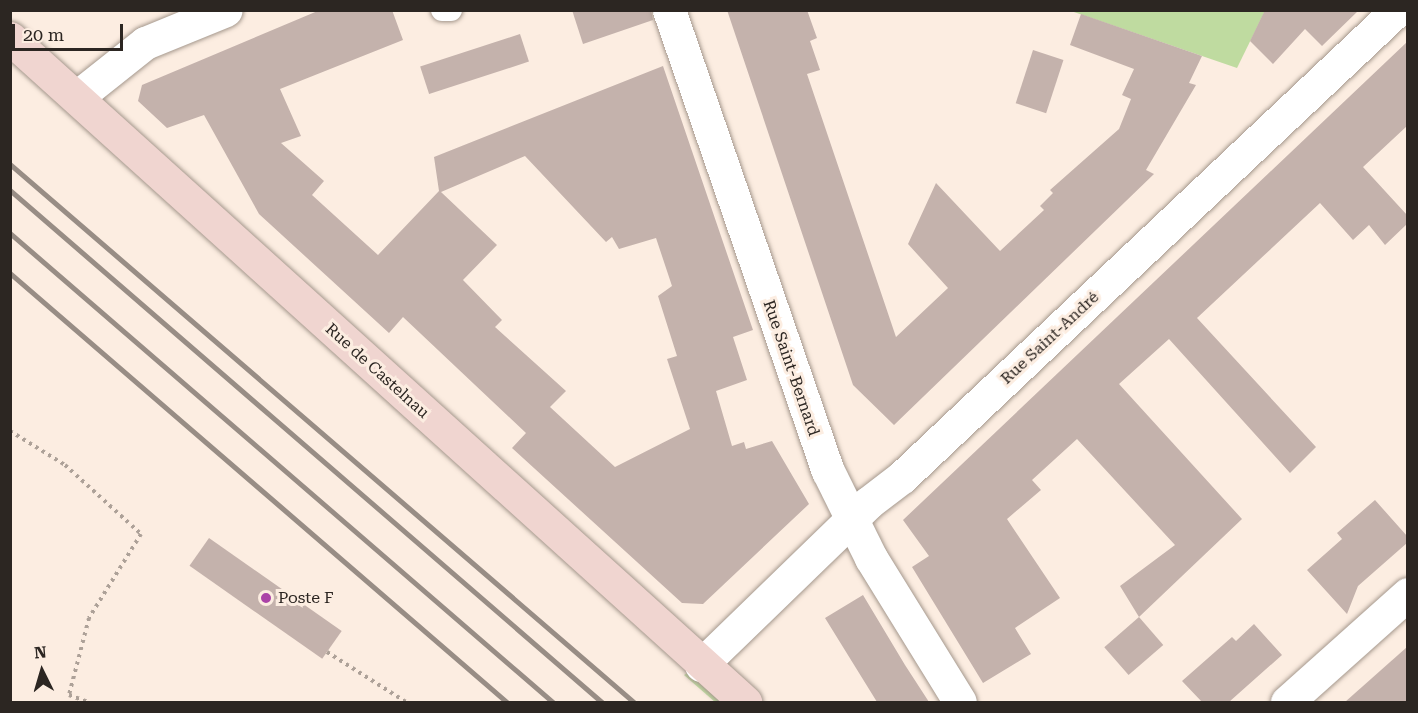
<!DOCTYPE html>
<meta charset="utf-8">
<style>
body{margin:0}
#map{position:relative;width:1418px;height:713px;overflow:hidden;background:#fcede1;font-family:"Roboto Serif",serif}
div>[style]{position:absolute}
.green>*{inset:0;background:#bfdba0}
.building>*{inset:0;background:#c4b2ac;transform-origin:0 0}
.path>*{height:4px;margin-top:-2px;transform-origin:0;background:repeating-linear-gradient(90deg,#ada198 0 3px,transparent 0 7.5px)}
.roads{filter:drop-shadow(0 0 2px #a5988d) drop-shadow(0 0 2px #a5988d)}
.lane>*{height:22px;margin:-11px;padding:0 11px;transform-origin:11px;border-radius:11px;background:#fff}
.street>*{height:33px;margin:-16.5px;padding:0 16.5px;transform-origin:16.5px;border-radius:16.5px;background:#fff}
.secondary>*{height:33px;margin:-16.5px;padding:0 16.5px;transform-origin:16.5px;border-radius:16.5px;background:#f0d5d0}
.rail>*{height:4.5px;margin:-2.25px;padding:0 2.25px;transform-origin:2.25px;border-radius:2.25px;background:#988d85}
.dots>*{width:16px;height:16px;translate:-50% -50%;box-sizing:border-box;border:3px solid #fcede1;border-radius:50%}
span{translate:-50% -50%;white-space:nowrap;text-align:center;line-height:1.15;-webkit-text-stroke:6px #fcede1;paint-order:stroke}
.street-label{font-size:16px;color:#2c2622}
.poi-label{font-size:16px;color:#2c2622}
.left{translate:0 -50%;text-align:left}
.frame{position:absolute;inset:0;border:12px solid #2c2622;pointer-events:none}
.north{position:absolute;left:12px;top:641px;width:60px;height:60px;-webkit-text-stroke:4px #fcede1;paint-order:stroke;rotate:355deg;font-size:16px;font-weight:700;line-height:24px;text-align:center;color:#2c2622}
.north::after{content:'';display:block;margin:auto;width:21px;height:27px;background:#2c2622;clip-path:polygon(50% 0,100% 100%,50% 72%,0 100%)}
.scale{position:absolute;left:12px;top:24px;width:111px;height:27px;box-sizing:border-box;border:3px solid #2c2622;border-top:0;padding-left:8px;font-size:18px;line-height:21px;white-space:nowrap;color:#2c2622;-webkit-text-stroke:4px #fcede1;paint-order:stroke}
</style>
<div id="map">
<div class="green">
<div style="clip-path:polygon(1071px 11px,1265px 11px,1237px 68px)"></div>
<div style="clip-path:polygon(701px 665px,745px 702px,715px 702px,684px 675px)"></div>
</div>
<div class="building">
<div style="clip-path:polygon(evenodd,320px 10px,392px 10px,403px 40px,280px 89px,301px 136px,281px 143px,324px 181px,312px 195px,378px 255px,439px 191px,434px 157px,663px 66px,753px 330px,733px 337px,747px 380px,716px 391px,732px 446px,744px 442px,746px 449px,772px 441px,809px 504px,703px 604px,682px 603px,512px 448px,526px 433px,403px 317px,389px 333px,259px 214px,204px 115px,167px 128px,138px 101px,142px 85px,320px 10px,525px 156px,606px 242px,612px 237px,619px 249px,656px 238px,672px 286px,658px 296px,677px 356px,667px 359px,690px 429px,615px 467px,550px 407px,566px 391px,495px 327px,502px 320px,463px 280px,497px 245px,441px 192px,525px 156px)"></div>
<div style="clip-path:polygon(572px 10px,651px 10px,653px 20px,583px 44px)"></div>
<div style="clip-path:polygon(727px 10px,807px 10px,817px 38px,810px 41px,820px 70px,807px 74px,896px 337px,948px 288px,908px 244px,936px 183px,1000px 251px,1044px 210px,1040px 206px,1053px 193px,1050px 190px,1119px 129px,1131px 99px,1122px 95px,1134px 69px,1070px 45px,1081px 14px,1202px 56px,1189px 83px,1196px 85px,1146px 170px,1154px 174px,894px 425px,853px 385px)"></div>
<div style="clip-path:polygon(1265px 10px,1359px 10px,1322px 46px,1305px 29px,1273px 64px,1250px 41px)"></div>
<div style="left:520px;top:34px;width:29px;height:105px;rotate:72deg"></div>
<div style="clip-path:polygon(1407px 42px,1407px 126px,1363px 167px,1407px 215px,1407px 224px,1385px 245px,1369px 225px,1353px 240px,1320px 203px,1197px 318px,1316px 447px,1290px 473px,1169px 339px,1119px 384px,1242px 519px,1139px 617px,1120px 586px,1175px 545px,1077px 439px,1032px 480px,1041px 490px,1007px 519px,1060px 598px,1015px 628px,1031px 654px,983px 683px,912px 567px,929px 556px,903px 520px)"></div>
<div style="left:1033px;top:50px;width:32px;height:56px;rotate:18deg"></div>
<div style="clip-path:polygon(1375px 500px,1407px 536px,1407px 543px,1358px 586px,1347px 614px,1307px 570px,1342px 539px,1337px 533px)"></div>
<div style="left:209px;top:538px;width:162px;height:34px;rotate:35deg"></div>
<div style="clip-path:polygon(863px 595px,905px 665px,929px 702px,877px 702px,825px 618px)"></div>
<div style="left:1139px;top:617px;width:37px;height:46px;rotate:49deg"></div>
<div style="clip-path:polygon(1254px 624px,1282px 655px,1229px 702px,1202px 702px,1182px 681px,1232px 637px,1236px 641px)"></div>
<div style="clip-path:polygon(1407px 647px,1407px 702px,1345px 702px)"></div>
</div>
<div class="path">
<div style="left:10px;top:431px;width:65px;rotate:31.7deg"></div>
<div style="left:65px;top:465px;width:103px;rotate:42.2deg"></div>
<div style="left:141px;top:534px;width:99px;rotate:121.8deg"></div>
<div style="left:89px;top:618px;width:80px;rotate:104.6deg"></div>
<div style="left:69px;top:695px;width:20px;rotate:20deg"></div>
<div style="left:327px;top:652px;width:93px;rotate:32.3deg"></div>
</div>
<div class="roads">
<div class="lane">
<div style="left:442px;top:10px;width:9px"></div>
</div>
<div class="street">
<div style="left:669px;top:10px;width:488px;rotate:71deg"></div>
<div style="left:828px;top:471px;width:97px;rotate:63.7deg"></div>
<div style="left:871px;top:558px;width:169px;rotate:58.3deg"></div>
<div style="left:77px;top:97px;width:87px;rotate:-38.5deg"></div>
<div style="left:145px;top:43px;width:87px;rotate:-22.2deg"></div>
<div style="left:701px;top:665px;width:233px;rotate:-44.1deg"></div>
<div style="left:868px;top:503px;width:43px;rotate:-37.4deg"></div>
<div style="left:902px;top:477px;width:681px;rotate:-43.33deg"></div>
<div style="left:1287px;top:702px;width:162px;rotate:-41.8deg"></div>
</div>
<div class="secondary">
<div style="left:10px;top:38px;width:991px;rotate:42.09deg"></div>
</div>
</div>
<div class="rail">
<div style="left:10px;top:164px;width:824px;rotate:40.77deg"></div>
<div style="left:10px;top:190px;width:783px;rotate:40.86deg"></div>
<div style="left:10px;top:233px;width:718px;rotate:40.82deg"></div>
<div style="left:10px;top:273px;width:657px;rotate:40.8deg"></div>
</div>
<div class="dots">
<div style="left:266px;top:598px;background:#ab43a7"></div>
</div>
<div class="street-label">
<span style="left:1050px;top:338px;rotate:-43deg">Rue Saint-André</span>
<span style="left:791px;top:368px;rotate:71deg">Rue Saint-Bernard</span>
<span style="left:377px;top:371px;rotate:42deg">Rue de Castelnau</span>
</div>
<div class="poi-label">
<span class="left" style="left:278px;top:598px">Poste F</span>
</div>
<div class="frame"></div>
<div class="north">N</div>
<div class="scale">20 m</div>
</div>
